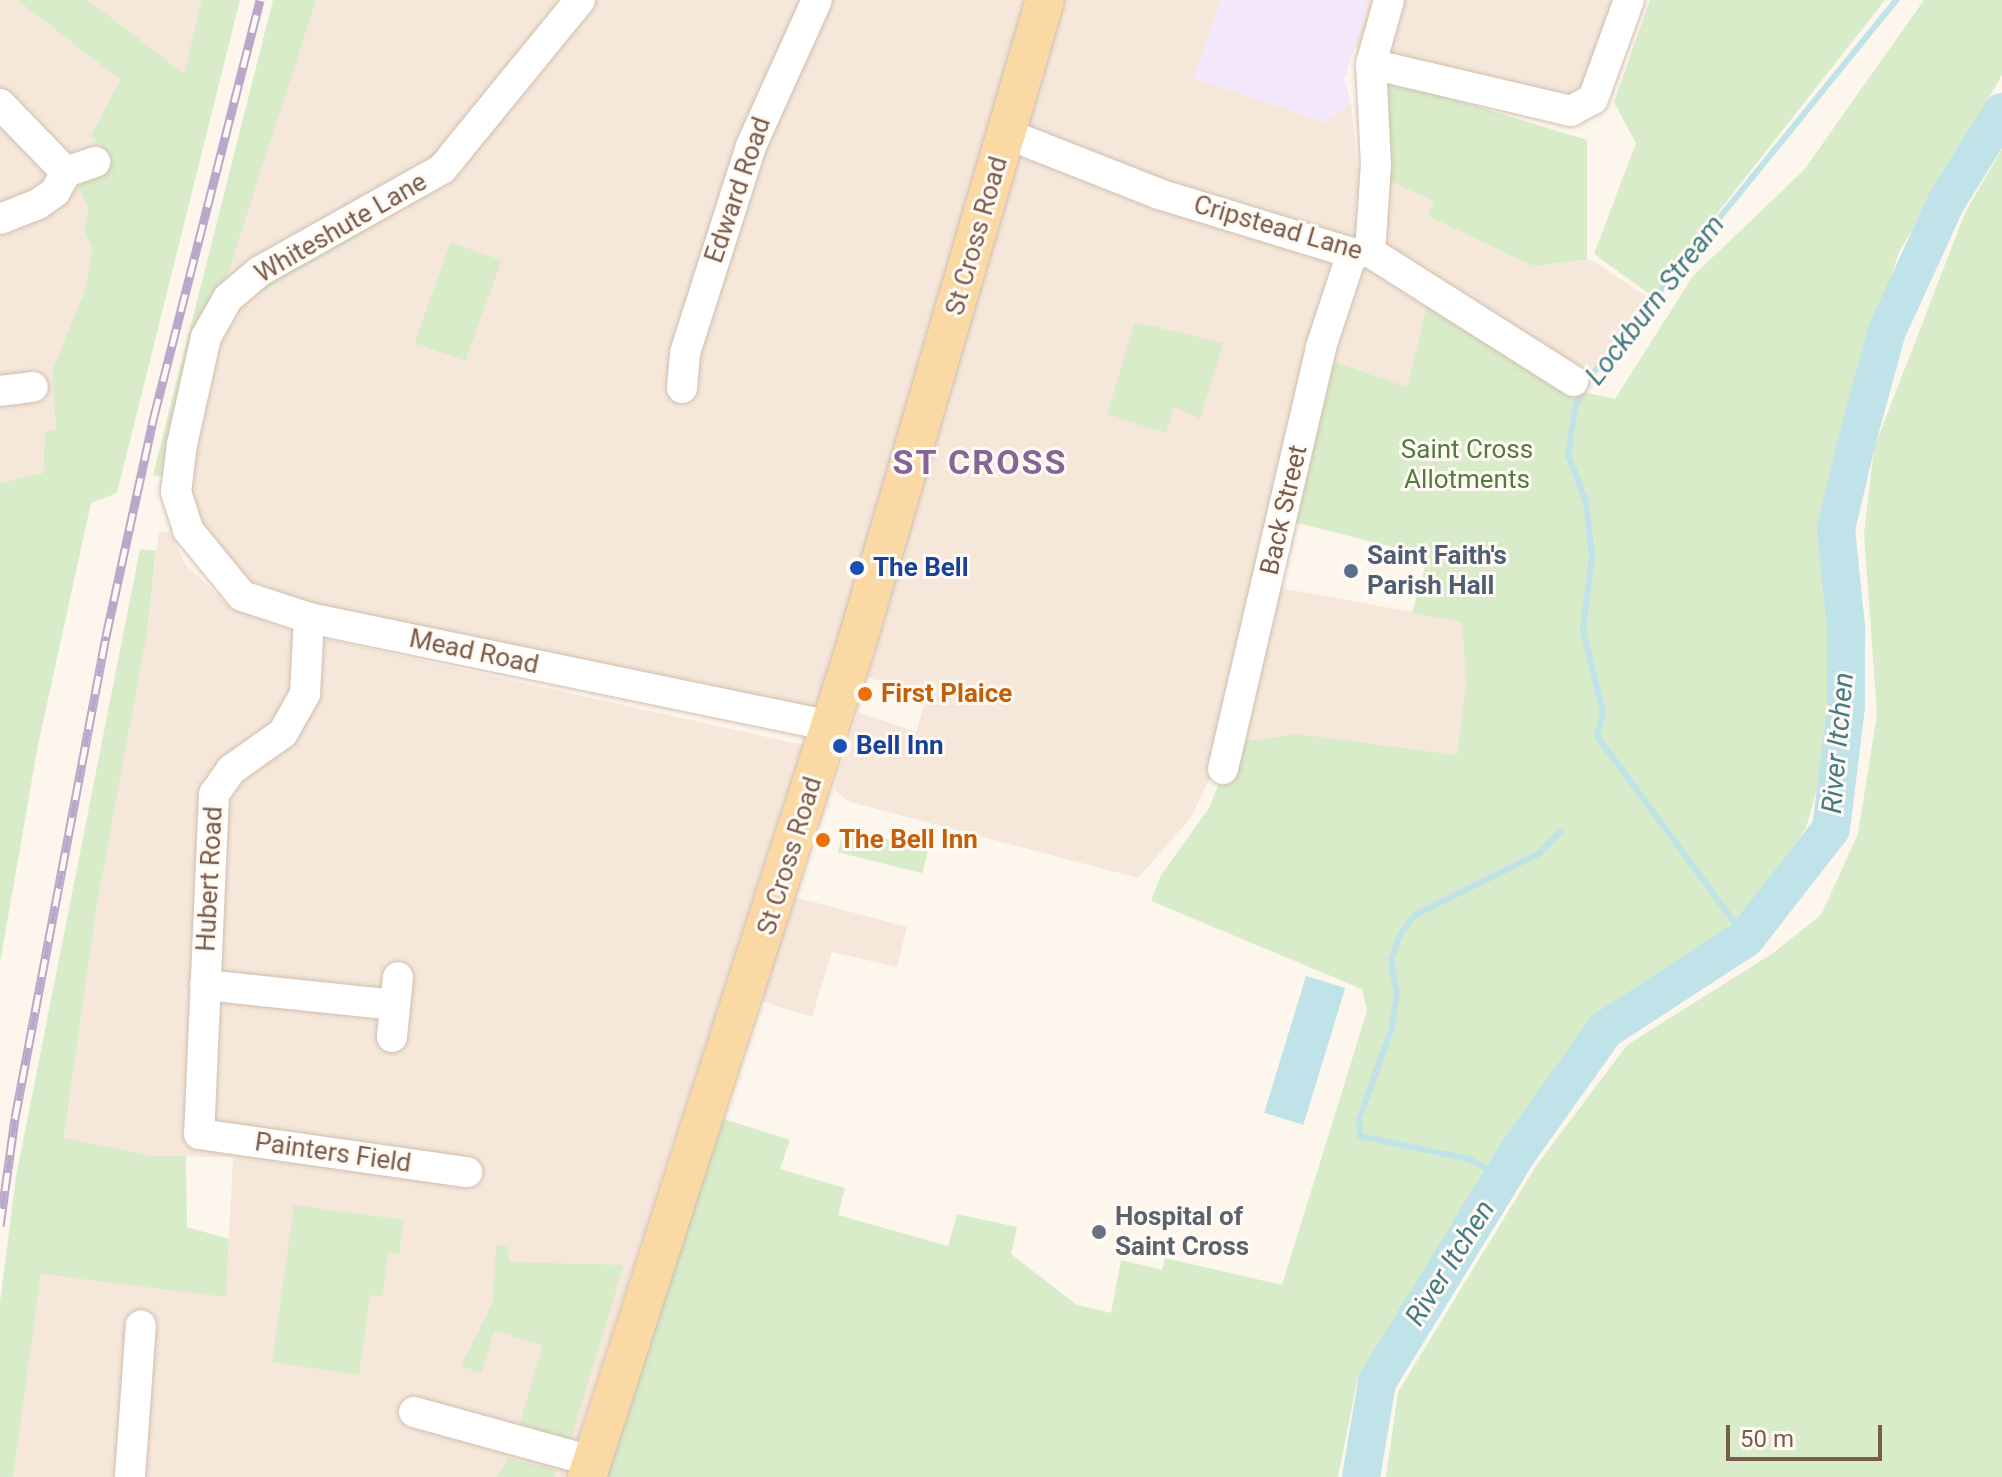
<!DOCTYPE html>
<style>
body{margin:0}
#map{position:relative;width:2002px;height:1477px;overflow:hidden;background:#fdf6ec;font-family:Roboto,sans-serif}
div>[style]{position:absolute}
.residential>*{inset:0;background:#f5e8da}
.education>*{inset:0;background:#f3e8fa}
.green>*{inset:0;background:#d8ecc9;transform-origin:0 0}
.water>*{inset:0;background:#bfe3e8;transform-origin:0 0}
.stream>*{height:6px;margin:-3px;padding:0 3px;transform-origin:3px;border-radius:3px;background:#bfe3e8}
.river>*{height:38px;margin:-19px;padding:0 19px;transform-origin:19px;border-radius:19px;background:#bfe3e8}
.roads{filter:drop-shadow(0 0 2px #d1beb0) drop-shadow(0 0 2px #d1beb0)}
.minor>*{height:30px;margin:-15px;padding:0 15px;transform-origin:15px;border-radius:15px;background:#fff}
.major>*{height:38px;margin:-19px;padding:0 19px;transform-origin:19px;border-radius:19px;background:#fbd9a5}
.rail>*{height:9px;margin-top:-4.5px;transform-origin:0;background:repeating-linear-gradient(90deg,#fffaf3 0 18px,#b9a8c9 0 36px);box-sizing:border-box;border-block:2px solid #b9a8c9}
.dots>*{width:22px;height:22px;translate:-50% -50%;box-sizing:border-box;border:4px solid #fffaf3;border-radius:50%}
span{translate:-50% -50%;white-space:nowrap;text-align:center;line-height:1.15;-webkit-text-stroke:6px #fffaf3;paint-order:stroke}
.street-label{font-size:26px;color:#7a5c4d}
.park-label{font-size:26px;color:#537a41}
.service-label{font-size:26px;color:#4e5e75;font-weight:700}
.left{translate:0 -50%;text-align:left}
.transit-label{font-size:26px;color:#164399;font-weight:700}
.food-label{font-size:26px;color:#c56008;font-weight:700}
.worship-label{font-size:26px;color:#5b616d;font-weight:700}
.water-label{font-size:28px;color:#437c86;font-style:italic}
.district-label{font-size:34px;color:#846695;font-weight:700;letter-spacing:2px}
.scale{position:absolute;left:1726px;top:1425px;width:156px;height:36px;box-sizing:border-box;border:4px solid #7a5c4d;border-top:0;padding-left:10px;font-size:24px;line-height:28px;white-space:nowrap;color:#7a5c4d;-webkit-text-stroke:6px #fffaf3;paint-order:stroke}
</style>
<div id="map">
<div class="residential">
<div style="clip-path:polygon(0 0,17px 0,120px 80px,91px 135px,111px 155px,84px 229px,92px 249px,85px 290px,52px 371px,56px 431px,45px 432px,43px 473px,0 483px)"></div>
<div style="clip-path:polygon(88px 0,202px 0,184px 75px,142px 47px)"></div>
<div style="clip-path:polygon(283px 0,1035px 0,816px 718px,309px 604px,250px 580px,213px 543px,199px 519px,191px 486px,210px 274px)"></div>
<div style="clip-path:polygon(1057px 0,1221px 0,1194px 78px,1325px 122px,1351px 103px,1357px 167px,1435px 201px,1428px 216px,1533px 266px,1592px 260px,1649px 298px,1582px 383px,1431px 290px,1407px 387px,1330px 360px,1275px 587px,1462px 621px,1466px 684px,1457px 755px,1299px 734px,1246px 741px,1214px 770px,1190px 819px,1138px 878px,850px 802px,834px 790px,858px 712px,916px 732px,927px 697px,868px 677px)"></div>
<div style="clip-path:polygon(1370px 0,1619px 0,1575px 103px,1355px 46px)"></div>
<div style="clip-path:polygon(159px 531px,170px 532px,186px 565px,230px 607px,298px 633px,803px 745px,565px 1477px,13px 1477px,41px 1274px,226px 1296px,233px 1157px,153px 1156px,64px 1139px,96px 910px,147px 633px)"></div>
<div style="clip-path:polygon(791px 896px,907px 927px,897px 967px,832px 952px,812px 1017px,757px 1000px)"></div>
</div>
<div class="education">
<div style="clip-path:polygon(1221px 0,1370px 0,1344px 79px,1351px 103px,1325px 122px,1193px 78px)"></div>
</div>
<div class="green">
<div style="clip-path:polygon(17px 0,88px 0,184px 74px,202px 0,240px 0,117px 493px,91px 503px,38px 745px,0 963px,0 483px,43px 473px,45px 432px,56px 430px,52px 371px,85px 290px,92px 249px,84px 229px,89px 209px,78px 187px,110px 155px,91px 135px,120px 80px)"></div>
<div style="clip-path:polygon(273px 0,316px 0,227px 276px,401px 179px,447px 141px,513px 105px,471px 160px,372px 228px,239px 305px,216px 341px,165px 477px,153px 475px)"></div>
<div style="clip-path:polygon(1650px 0,1885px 0,1652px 296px,1594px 254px,1636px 143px,1614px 102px)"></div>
<div style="clip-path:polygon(1924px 0,2002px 0,2002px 75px,1899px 252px,1838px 439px,1823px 553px,1832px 639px,1828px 749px,1806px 828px,1730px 938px,1604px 1012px,1567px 1053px,1502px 1145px,1358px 1377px,1338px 1477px,604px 1477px,721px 1118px,790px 1140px,780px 1169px,845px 1188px,838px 1215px,948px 1246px,957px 1214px,1017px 1227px,1011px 1254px,1077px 1305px,1111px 1313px,1121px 1260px,1162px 1270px,1165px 1258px,1282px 1285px,1367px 1011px,1362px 989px,1151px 901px,1161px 875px,1209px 808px,1228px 761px,1246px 741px,1299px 734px,1457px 755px,1466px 684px,1462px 622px,1412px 613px,1428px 556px,1290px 521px,1330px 360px,1407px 387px,1428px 302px,1578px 391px,1615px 399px,1693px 276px,1804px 170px)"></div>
<div style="clip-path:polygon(1377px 76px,1587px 140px,1587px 260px,1533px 266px,1428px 216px,1434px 201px,1385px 179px)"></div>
<div style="clip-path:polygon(2002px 149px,2002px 1477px,1386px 1477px,1398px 1392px,1536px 1166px,1627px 1045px,1773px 953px,1821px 915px,1858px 834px,1877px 714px,1864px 534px,1874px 448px,1965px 213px)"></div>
<div style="left:451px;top:242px;width:54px;height:107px;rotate:20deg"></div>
<div style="clip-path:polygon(1135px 322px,1223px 343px,1200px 419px,1174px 407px,1166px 433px,1107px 414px)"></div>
<div style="clip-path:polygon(140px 549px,156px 551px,147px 633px,96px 910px,64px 1138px,153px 1156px,186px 1156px,187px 1227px,229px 1239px,226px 1297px,41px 1274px,13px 1477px,0 1477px,0 1302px,16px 1177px)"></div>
<div style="left:844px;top:828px;width:87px;height:25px;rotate:14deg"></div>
<div style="clip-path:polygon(294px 1205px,404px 1220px,399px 1254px,388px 1253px,382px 1296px,370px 1295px,359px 1375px,272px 1362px)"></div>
<div style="clip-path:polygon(496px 1244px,508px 1247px,509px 1262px,624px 1265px,570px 1442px,519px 1426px,543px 1345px,494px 1331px,481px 1373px,461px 1366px,493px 1302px)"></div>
<div style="clip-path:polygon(508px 1458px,556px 1470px,554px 1477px,496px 1477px)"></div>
</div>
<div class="water">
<div style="left:1306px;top:976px;width:41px;height:143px;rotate:17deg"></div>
</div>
<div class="stream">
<div style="left:1746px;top:938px;width:251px;rotate:-126.4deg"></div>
<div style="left:1597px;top:736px;width:24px;rotate:-75deg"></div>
<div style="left:1603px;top:713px;width:86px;rotate:-103.4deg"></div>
<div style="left:1583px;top:629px;width:73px;rotate:-82.9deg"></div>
<div style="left:1592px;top:557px;width:55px;rotate:-96.2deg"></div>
<div style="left:1586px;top:502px;width:51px;rotate:-110.6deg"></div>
<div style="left:1568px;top:454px;width:51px;rotate:-80.9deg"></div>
<div style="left:1576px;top:404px;width:30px;rotate:-63deg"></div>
<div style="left:1590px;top:377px;width:486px;rotate:-50.9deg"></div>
<div style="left:1502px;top:1178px;width:38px;rotate:-150deg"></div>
<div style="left:1469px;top:1159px;width:111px;rotate:-168.1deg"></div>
<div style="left:1360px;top:1136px;width:17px;rotate:-93deg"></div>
<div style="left:1359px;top:1119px;width:97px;rotate:-70.1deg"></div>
<div style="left:1392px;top:1028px;width:34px;rotate:-82deg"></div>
<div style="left:1397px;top:994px;width:35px;rotate:-100deg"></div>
<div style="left:1391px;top:960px;width:29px;rotate:-70deg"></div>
<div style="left:1401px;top:933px;width:23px;rotate:-52deg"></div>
<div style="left:1415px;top:915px;width:140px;rotate:-26.4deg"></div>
<div style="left:1540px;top:853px;width:30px;rotate:-46deg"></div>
</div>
<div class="river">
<div style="left:1361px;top:1477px;width:96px;rotate:-80.4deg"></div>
<div style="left:1377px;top:1382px;width:266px;rotate:-58.5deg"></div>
<div style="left:1516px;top:1155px;width:153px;rotate:-54.5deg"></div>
<div style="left:1605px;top:1030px;width:168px;rotate:-33.1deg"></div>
<div style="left:1746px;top:938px;width:138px;rotate:-52.1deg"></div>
<div style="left:1831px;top:829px;width:123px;rotate:-83deg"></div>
<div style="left:1846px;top:707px;width:80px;rotate:-90deg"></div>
<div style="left:1846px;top:627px;width:99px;rotate:-95.8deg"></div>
<div style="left:1836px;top:529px;width:87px;rotate:-76.8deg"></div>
<div style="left:1856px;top:444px;width:117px;rotate:-74.7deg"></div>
<div style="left:1887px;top:331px;width:142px;rotate:-65.4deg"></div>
<div style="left:1946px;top:202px;width:106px;rotate:-58.1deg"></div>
</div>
<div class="roads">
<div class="minor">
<div style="left:580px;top:0;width:218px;rotate:129.2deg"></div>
<div style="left:442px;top:169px;width:209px;rotate:150.7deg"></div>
<div style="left:260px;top:271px;width:42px;rotate:139.8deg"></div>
<div style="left:228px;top:298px;width:45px;rotate:119.4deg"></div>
<div style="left:206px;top:337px;width:110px;rotate:102.6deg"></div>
<div style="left:182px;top:444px;width:48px;rotate:97.1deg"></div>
<div style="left:176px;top:492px;width:40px;rotate:72deg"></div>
<div style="left:188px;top:530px;width:85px;rotate:50.7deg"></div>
<div style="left:242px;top:596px;width:71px;rotate:18.2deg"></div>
<div style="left:309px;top:618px;width:533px;rotate:11.69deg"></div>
<div style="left:1371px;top:64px;width:205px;rotate:13.2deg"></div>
<div style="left:1571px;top:111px;width:25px;rotate:-29deg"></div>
<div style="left:1593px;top:99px;width:105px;rotate:-70deg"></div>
<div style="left:0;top:104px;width:95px;rotate:45.9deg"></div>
<div style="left:1007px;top:134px;width:163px;rotate:21.5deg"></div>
<div style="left:1159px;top:194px;width:202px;rotate:17deg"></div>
<div style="left:1352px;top:253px;width:18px;rotate:-3deg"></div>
<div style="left:1370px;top:252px;width:241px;rotate:32.4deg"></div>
<div style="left:0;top:219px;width:41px;rotate:-21.5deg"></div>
<div style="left:38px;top:204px;width:21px;rotate:-35deg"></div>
<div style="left:55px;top:192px;width:23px;rotate:-61deg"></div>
<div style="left:66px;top:172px;width:31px;rotate:-19deg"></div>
<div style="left:1370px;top:252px;width:87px;rotate:-86.1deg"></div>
<div style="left:1376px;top:165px;width:101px;rotate:-92.8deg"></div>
<div style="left:1371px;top:64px;width:66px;rotate:-74.3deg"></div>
<div style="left:682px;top:388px;width:35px;rotate:-85deg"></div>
<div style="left:685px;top:353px;width:217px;rotate:-72.3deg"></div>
<div style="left:751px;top:146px;width:160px;rotate:-65.7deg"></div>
<div style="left:0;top:391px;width:33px;rotate:-7deg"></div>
<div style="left:309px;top:618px;width:76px;rotate:93deg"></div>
<div style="left:305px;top:694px;width:45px;rotate:119.4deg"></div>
<div style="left:283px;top:733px;width:64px;rotate:144.6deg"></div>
<div style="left:231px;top:770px;width:29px;rotate:125deg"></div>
<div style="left:214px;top:794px;width:340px;rotate:92.5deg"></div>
<div style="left:199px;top:1134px;width:271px;rotate:8.1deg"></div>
<div style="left:1223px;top:769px;width:433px;rotate:-76.9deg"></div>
<div style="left:1321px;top:347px;width:99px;rotate:-71.7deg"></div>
<div style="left:205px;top:985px;width:191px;rotate:6deg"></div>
<div style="left:392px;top:1037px;width:60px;rotate:-84.3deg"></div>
<div style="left:414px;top:1412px;width:185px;rotate:15.4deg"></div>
<div style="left:130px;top:1477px;width:152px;rotate:-85.9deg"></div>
</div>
<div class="major">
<div style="left:587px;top:1477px;width:867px;rotate:-72.07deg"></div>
<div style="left:854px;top:652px;width:679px;rotate:-73.67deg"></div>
</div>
</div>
<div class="rail">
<div style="left:0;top:1226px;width:109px;rotate:-82.1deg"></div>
<div style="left:15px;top:1118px;width:491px;rotate:-79.3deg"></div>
<div style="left:106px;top:636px;width:225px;rotate:-77.7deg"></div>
<div style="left:154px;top:416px;width:429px;rotate:-75.7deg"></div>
</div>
<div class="dots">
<div style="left:857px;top:568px;background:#1a4fb4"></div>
<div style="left:1351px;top:571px;background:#5c6f8a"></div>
<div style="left:865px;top:694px;background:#e8710a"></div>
<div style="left:840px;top:746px;background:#1a4fb4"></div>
<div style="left:823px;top:840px;background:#e8710a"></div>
<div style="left:1099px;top:1232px;background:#6b7280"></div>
</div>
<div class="street-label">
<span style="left:738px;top:190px;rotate:-71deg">Edward Road</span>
<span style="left:341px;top:228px;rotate:-30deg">Whiteshute Lane</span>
<span style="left:1278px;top:228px;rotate:16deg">Cripstead Lane</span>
<span style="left:977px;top:236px;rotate:-74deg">St Cross Road</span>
<span style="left:1284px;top:510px;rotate:-77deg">Back Street</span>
<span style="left:474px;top:652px;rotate:12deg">Mead Road</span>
<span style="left:790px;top:856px;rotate:-73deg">St Cross Road</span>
<span style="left:210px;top:879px;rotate:-87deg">Hubert Road</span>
<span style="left:333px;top:1153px;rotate:8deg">Painters Field</span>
</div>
<div class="park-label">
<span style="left:1467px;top:465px">Saint Cross<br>Allotments</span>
</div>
<div class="service-label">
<span class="left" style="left:1367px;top:571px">Saint Faith's<br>Parish Hall</span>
</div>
<div class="transit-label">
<span class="left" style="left:873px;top:568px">The Bell</span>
<span class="left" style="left:856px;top:746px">Bell Inn</span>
</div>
<div class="food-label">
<span class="left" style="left:881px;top:694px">First Plaice</span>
<span class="left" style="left:839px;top:840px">The Bell Inn</span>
</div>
<div class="worship-label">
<span class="left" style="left:1115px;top:1232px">Hospital of<br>Saint Cross</span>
</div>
<div class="water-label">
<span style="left:1655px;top:300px;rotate:-52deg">Lockburn Stream</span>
<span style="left:1838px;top:743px;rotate:-85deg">River Itchen</span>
<span style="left:1450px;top:1263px;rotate:-58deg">River Itchen</span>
</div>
<div class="district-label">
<span style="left:980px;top:463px">ST CROSS</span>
</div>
<div class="scale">50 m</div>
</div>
